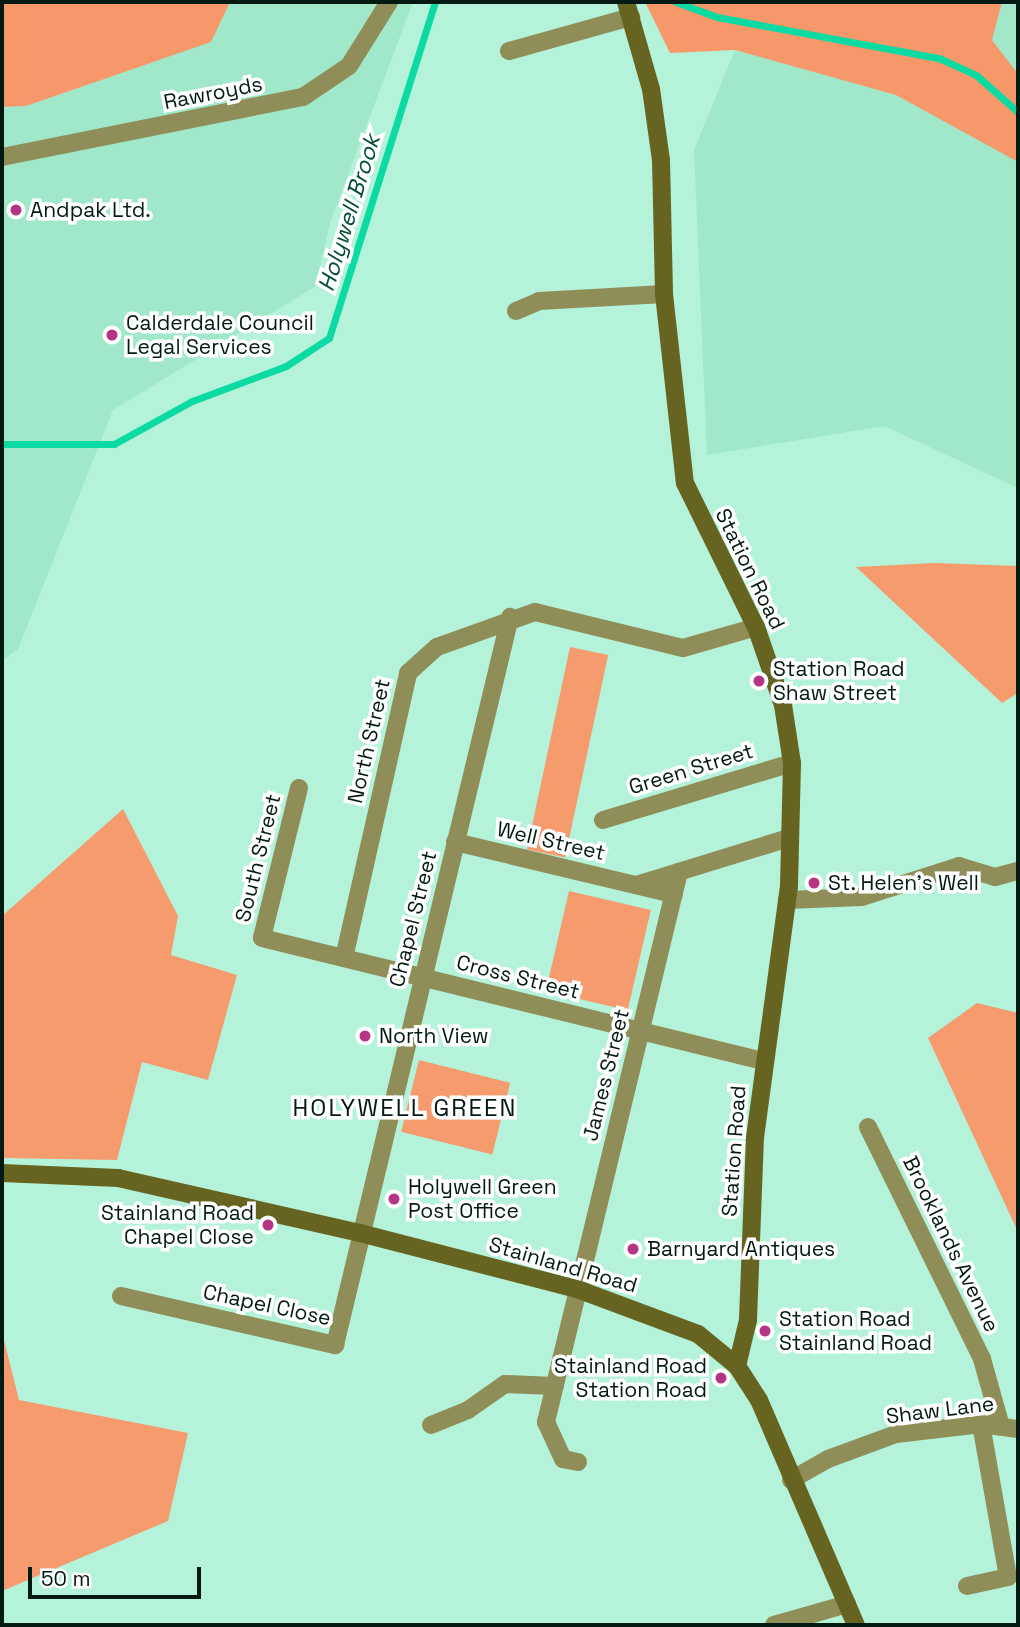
<!DOCTYPE html>
<style>
body{margin:0}
#map{position:relative;width:1020px;height:1627px;overflow:hidden;background:#b4f3d9;font-family:"Space Grotesk",sans-serif}
div>[style]{position:absolute}
.built>*{inset:0;background:#a1e8ca}
.green>*{inset:0;background:#f59b6e;transform-origin:0 0}
.forest>*{inset:0;background:#f6986a}
.stream>*{height:7px;margin:-3.5px;padding:0 3.5px;transform-origin:3.5px;border-radius:3.5px;background:#0cdaa3}
.street>*{height:18px;margin:-9px;padding:0 9px;transform-origin:9px;border-radius:9px;background:#8f8e59}
.secondary>*{height:18px;margin:-9px;padding:0 9px;transform-origin:9px;border-radius:9px;background:#676421}
.dots>*{width:19px;height:19px;translate:-50% -50%;box-sizing:border-box;border:4px solid #fff;border-radius:50%}
span{translate:-50% -50%;white-space:nowrap;text-align:center;line-height:1.15;-webkit-text-stroke:7px #fff;paint-order:stroke}
.street-label{font-size:21px;color:#021a11}
.poi-label{font-size:21px;color:#021a11}
.left{translate:0 -50%;text-align:left}
.right{translate:-100% -50%;text-align:right}
.water-label{font-size:23px;color:#024d38;font-style:italic}
.quarter-label{font-size:24px;color:#021a11;letter-spacing:2px}
.frame{position:absolute;inset:0;border:4px solid #021a11;pointer-events:none}
.scale{position:absolute;left:28px;top:1567px;width:173px;height:32px;box-sizing:border-box;border:4px solid #021a11;border-top:0;padding-left:9px;font-size:21px;line-height:24px;white-space:nowrap;color:#021a11;-webkit-text-stroke:5px #fff;paint-order:stroke}
</style>
<div id="map">
<div class="built">
<div style="clip-path:polygon(186px 2px,413px 2px,330px 223px,316px 286px,113px 410px,18px 649px,2px 661px,2px 78px)"></div>
<div style="clip-path:polygon(791px 2px,1018px 2px,1018px 488px,884px 426px,707px 455px,694px 150px,735px 50px)"></div>
</div>
<div class="green">
<div style="clip-path:polygon(934px 563px,1018px 566px,1018px 693px,1002px 703px,856px 567px)"></div>
<div style="left:570px;top:647px;width:39px;height:207px;rotate:12deg"></div>
<div style="clip-path:polygon(123px 809px,178px 916px,171px 955px,237px 975px,208px 1080px,142px 1062px,117px 1160px,2px 1158px,2px 916px)"></div>
<div style="left:569px;top:891px;width:84px;height:103px;rotate:13deg"></div>
<div style="clip-path:polygon(977px 1003px,1018px 1013px,1018px 1232px,928px 1038px)"></div>
<div style="left:419px;top:1060px;width:94px;height:74px;rotate:14deg"></div>
<div style="clip-path:polygon(2px 1332px,19px 1400px,188px 1433px,168px 1521px,2px 1591px)"></div>
</div>
<div class="forest">
<div style="clip-path:polygon(2px 2px,230px 2px,211px 42px,26px 106px,2px 107px)"></div>
<div style="clip-path:polygon(645px 2px,1002px 2px,992px 40px,1018px 74px,1018px 162px,896px 95px,735px 50px,670px 53px)"></div>
</div>
<div class="stream">
<div style="left:676px;top:2px;width:44px;rotate:20.1deg"></div>
<div style="left:717px;top:17px;width:226px;rotate:10.5deg"></div>
<div style="left:939px;top:58px;width:41px;rotate:24.7deg"></div>
<div style="left:976px;top:75px;width:56px;rotate:41.4deg"></div>
<div style="left:2px;top:444px;width:112px"></div>
<div style="left:114px;top:444px;width:89px;rotate:-28.9deg"></div>
<div style="left:192px;top:401px;width:100px;rotate:-20.4deg"></div>
<div style="left:286px;top:366px;width:51px;rotate:-33.1deg"></div>
<div style="left:329px;top:338px;width:352px;rotate:-72.5deg"></div>
</div>
<div class="street">
<div style="left:509px;top:51px;width:127px;rotate:-15.6deg"></div>
<div style="left:2px;top:157px;width:307px;rotate:-11.3deg"></div>
<div style="left:303px;top:97px;width:55px;rotate:-34deg"></div>
<div style="left:349px;top:66px;width:75px;rotate:-58deg"></div>
<div style="left:516px;top:311px;width:25px;rotate:-23deg"></div>
<div style="left:539px;top:301px;width:125px;rotate:-3.2deg"></div>
<div style="left:299px;top:788px;width:154px;rotate:103.9deg"></div>
<div style="left:262px;top:938px;width:516px;rotate:13.79deg"></div>
<div style="left:603px;top:820px;width:197px;rotate:-16.8deg"></div>
<div style="left:455px;top:842px;width:225px;rotate:13.4deg"></div>
<div style="left:636px;top:885px;width:160px;rotate:-17.1deg"></div>
<div style="left:787px;top:900px;width:75px;rotate:-2.3deg"></div>
<div style="left:862px;top:897px;width:102px;rotate:-17.7deg"></div>
<div style="left:959px;top:866px;width:38px;rotate:17deg"></div>
<div style="left:995px;top:877px;width:24px;rotate:-15deg"></div>
<div style="left:344px;top:958px;width:292px;rotate:-77.3deg"></div>
<div style="left:408px;top:673px;width:39px;rotate:-42deg"></div>
<div style="left:437px;top:647px;width:104px;rotate:-19.7deg"></div>
<div style="left:535px;top:612px;width:152px;rotate:13.7deg"></div>
<div style="left:683px;top:648px;width:76px;rotate:-16deg"></div>
<div style="left:868px;top:1127px;width:258px;rotate:63.8deg"></div>
<div style="left:982px;top:1359px;width:66px;rotate:74.3deg"></div>
<div style="left:121px;top:1296px;width:220px;rotate:12.9deg"></div>
<div style="left:335px;top:1345px;width:749px;rotate:-76.48deg"></div>
<div style="left:431px;top:1425px;width:40px;rotate:-22deg"></div>
<div style="left:468px;top:1410px;width:45px;rotate:-35.1deg"></div>
<div style="left:505px;top:1384px;width:50px;rotate:2.3deg"></div>
<div style="left:578px;top:1462px;width:15px;rotate:-169deg"></div>
<div style="left:563px;top:1459px;width:41px;rotate:-114.7deg"></div>
<div style="left:546px;top:1422px;width:566px;rotate:-76.41deg"></div>
<div style="left:791px;top:1480px;width:43px;rotate:-29.6deg"></div>
<div style="left:828px;top:1459px;width:72px;rotate:-20.2deg"></div>
<div style="left:896px;top:1434px;width:86px;rotate:-6.7deg"></div>
<div style="left:981px;top:1424px;width:37px;rotate:8deg"></div>
<div style="left:967px;top:1586px;width:42px;rotate:-12.4deg"></div>
<div style="left:1008px;top:1577px;width:155px;rotate:-100deg"></div>
<div style="left:774px;top:1625px;width:76px;rotate:-16deg"></div>
</div>
<div class="secondary">
<div style="left:626px;top:2px;width:91px;rotate:74deg"></div>
<div style="left:651px;top:89px;width:72px;rotate:82deg"></div>
<div style="left:661px;top:160px;width:134px;rotate:88.7deg"></div>
<div style="left:664px;top:294px;width:190px;rotate:83.7deg"></div>
<div style="left:685px;top:483px;width:161px;rotate:63.8deg"></div>
<div style="left:756px;top:627px;width:83px;rotate:70.9deg"></div>
<div style="left:783px;top:705px;width:59px;rotate:81.2deg"></div>
<div style="left:792px;top:763px;width:123px;rotate:91.4deg"></div>
<div style="left:789px;top:886px;width:253px;rotate:97.7deg"></div>
<div style="left:755px;top:1137px;width:183px;rotate:92.2deg"></div>
<div style="left:748px;top:1320px;width:47px;rotate:103.4deg"></div>
<div style="left:2px;top:1173px;width:116px;rotate:2.5deg"></div>
<div style="left:118px;top:1178px;width:248px;rotate:12.8deg"></div>
<div style="left:360px;top:1233px;width:224px;rotate:14.5deg"></div>
<div style="left:577px;top:1289px;width:129px;rotate:20.4deg"></div>
<div style="left:698px;top:1334px;width:50px;rotate:39.4deg"></div>
<div style="left:737px;top:1366px;width:40px;rotate:57.1deg"></div>
<div style="left:759px;top:1400px;width:245px;rotate:66.7deg"></div>
</div>
<div class="dots">
<div style="left:16px;top:210px;background:#b33583"></div>
<div style="left:112px;top:335px;background:#b33583"></div>
<div style="left:759px;top:681px;background:#b33583"></div>
<div style="left:814px;top:883px;background:#b33583"></div>
<div style="left:365px;top:1036px;background:#b33583"></div>
<div style="left:394px;top:1199px;background:#b33583"></div>
<div style="left:268px;top:1225px;background:#b33583"></div>
<div style="left:633px;top:1249px;background:#b33583"></div>
<div style="left:765px;top:1331px;background:#b33583"></div>
<div style="left:721px;top:1378px;background:#b33583"></div>
</div>
<div class="street-label">
<span style="left:213px;top:93px;rotate:-11deg">Rawroyds</span>
<span style="left:750px;top:569px;rotate:64deg">Station Road</span>
<span style="left:369px;top:741px;rotate:-77deg">North Street</span>
<span style="left:691px;top:769px;rotate:-17deg">Green Street</span>
<span style="left:551px;top:841px;rotate:13deg">Well Street</span>
<span style="left:258px;top:858px;rotate:-76deg">South Street</span>
<span style="left:413px;top:919px;rotate:-76deg">Chapel Street</span>
<span style="left:518px;top:977px;rotate:14deg">Cross Street</span>
<span style="left:606px;top:1075px;rotate:-76deg">James Street</span>
<span style="left:734px;top:1151px;rotate:-86deg">Station Road</span>
<span style="left:951px;top:1244px;rotate:64deg">Brooklands Avenue</span>
<span style="left:563px;top:1265px;rotate:16deg">Stainland Road</span>
<span style="left:267px;top:1305px;rotate:12deg">Chapel Close</span>
<span style="left:940px;top:1410px;rotate:-7deg">Shaw Lane</span>
</div>
<div class="poi-label">
<span class="left" style="left:30px;top:210px">Andpak Ltd.</span>
<span class="left" style="left:126px;top:335px">Calderdale Council<br>Legal Services</span>
<span class="left" style="left:773px;top:681px">Station Road<br>Shaw Street</span>
<span class="left" style="left:828px;top:883px">St. Helen's Well</span>
<span class="left" style="left:379px;top:1036px">North View</span>
<span class="left" style="left:408px;top:1199px">Holywell Green<br>Post Office</span>
<span class="right" style="left:254px;top:1225px">Stainland Road<br>Chapel Close</span>
<span class="left" style="left:647px;top:1249px">Barnyard Antiques</span>
<span class="left" style="left:779px;top:1331px">Station Road<br>Stainland Road</span>
<span class="right" style="left:707px;top:1378px">Stainland Road<br>Station Road</span>
</div>
<div class="water-label">
<span style="left:349px;top:213px;rotate:-73deg">Holywell Brook</span>
</div>
<div class="quarter-label">
<span style="left:405px;top:1108px">HOLYWELL GREEN</span>
</div>
<div class="frame"></div>
<div class="scale">50 m</div>
</div>
